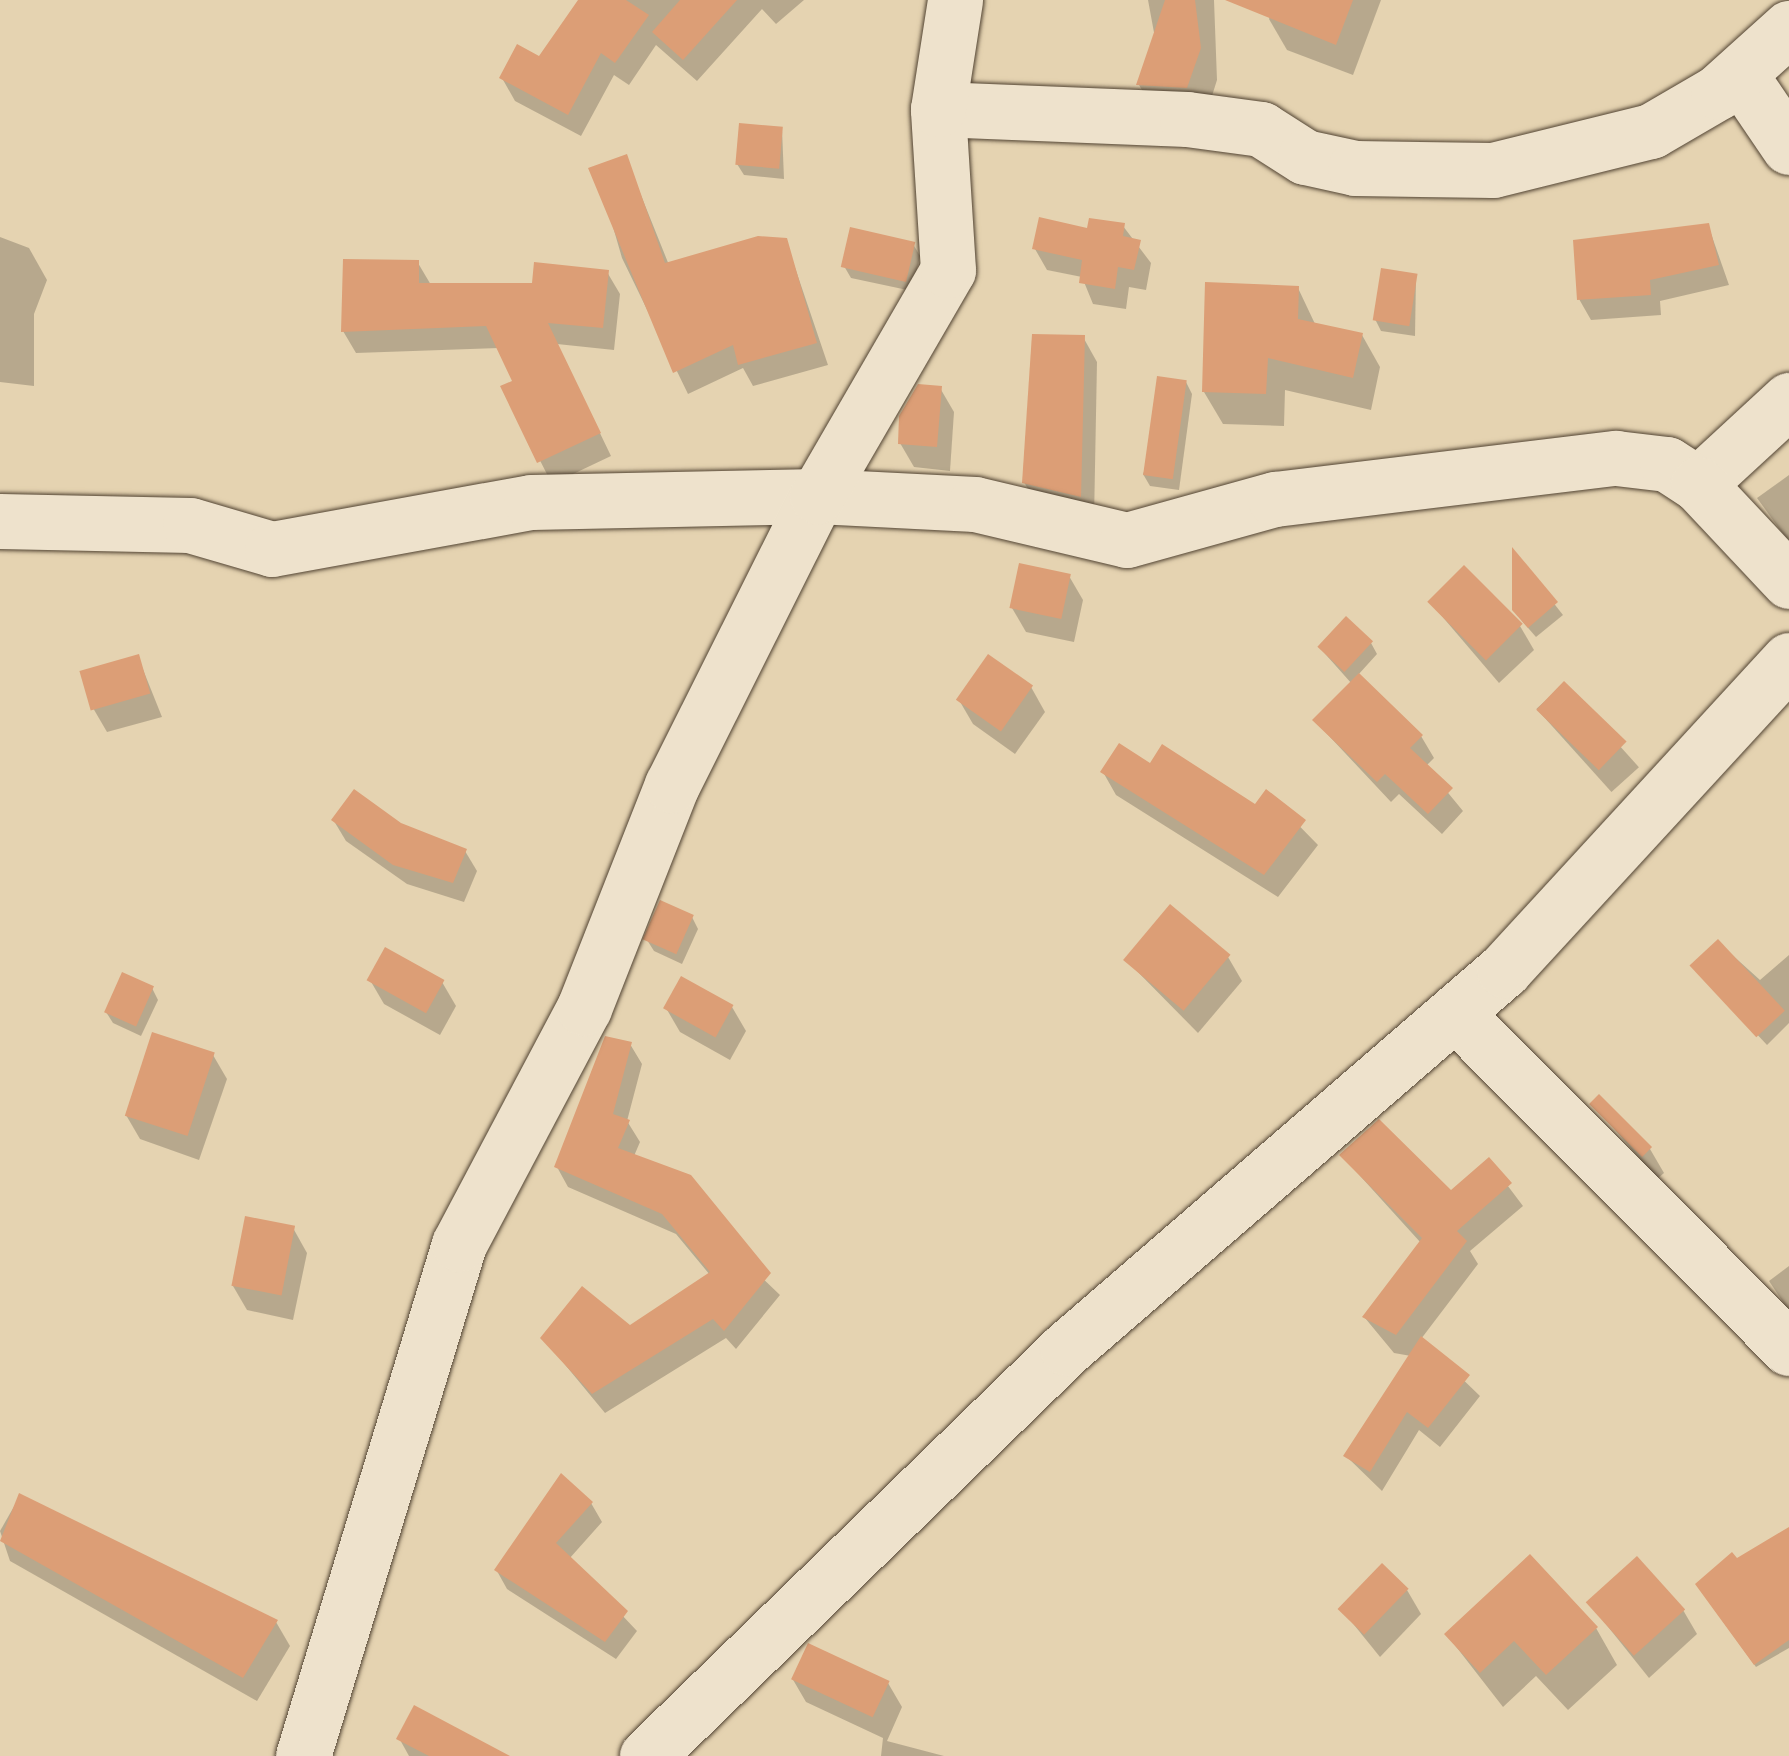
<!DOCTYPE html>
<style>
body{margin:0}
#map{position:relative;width:1789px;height:1756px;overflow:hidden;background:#e5d3b1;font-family:"Libre Bodoni",serif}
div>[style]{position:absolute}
.shadow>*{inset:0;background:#0003;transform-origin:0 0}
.building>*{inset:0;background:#dc9e76;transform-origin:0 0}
.roads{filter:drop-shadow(0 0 2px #514332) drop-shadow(0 0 2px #514332)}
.minor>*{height:55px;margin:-27.5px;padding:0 27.5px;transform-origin:27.5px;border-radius:27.5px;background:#eee2cc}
span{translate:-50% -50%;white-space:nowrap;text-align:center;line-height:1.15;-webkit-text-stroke:8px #eee2cc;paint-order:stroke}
</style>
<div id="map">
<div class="shadow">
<div style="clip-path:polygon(581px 0,804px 0,776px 24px,762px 9px,697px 81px,656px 45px,629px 85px,614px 75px,581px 136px,515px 101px,502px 78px,539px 59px)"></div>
<div style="clip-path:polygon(1148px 0,1214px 0,1217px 80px,1205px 118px,1157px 115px,1139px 85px,1155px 38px)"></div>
<div style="clip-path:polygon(1276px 0,1381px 0,1353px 75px,1287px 50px,1269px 19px)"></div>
<div style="clip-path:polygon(782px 129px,784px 179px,744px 175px,737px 164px)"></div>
<div style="clip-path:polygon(626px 158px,669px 265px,786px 241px,828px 365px,753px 386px,743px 368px,688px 394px,622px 258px,596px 168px)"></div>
<div style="clip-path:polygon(1708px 225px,1729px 285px,1660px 301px,1661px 315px,1591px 320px,1579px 299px)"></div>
<div style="clip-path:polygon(1123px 226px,1151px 263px,1146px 290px,1129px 287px,1126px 309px,1093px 304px,1082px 277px,1047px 270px,1035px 249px)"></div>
<div style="clip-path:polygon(0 237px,29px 248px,47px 280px,34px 314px,34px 386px,0 382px)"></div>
<div style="clip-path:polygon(913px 244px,920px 256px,912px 291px,851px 278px,844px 266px)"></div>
<div style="clip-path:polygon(418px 263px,431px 285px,535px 285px,607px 272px,620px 294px,614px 350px,557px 344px,611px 456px,552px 484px,503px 388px,515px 382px,499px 348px,356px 353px,343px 331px)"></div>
<div style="clip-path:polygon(1416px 276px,1415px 336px,1381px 331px,1375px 319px)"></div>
<div style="clip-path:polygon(1298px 288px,1316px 326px,1362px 335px,1380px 367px,1371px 410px,1285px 390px,1284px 426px,1223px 424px,1204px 392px)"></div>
<div style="clip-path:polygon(1083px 337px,1097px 362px,1094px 520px,1038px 507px,1024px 482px)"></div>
<div style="clip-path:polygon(1186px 382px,1192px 394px,1179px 490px,1150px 486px,1143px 474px)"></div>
<div style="clip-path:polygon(940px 388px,954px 412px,950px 471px,914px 467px,900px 443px)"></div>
<div style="clip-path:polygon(1789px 475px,1789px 542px,1757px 498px)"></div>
<div style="clip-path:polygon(1515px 554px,1563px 615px,1536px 637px,1522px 621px)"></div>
<div style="clip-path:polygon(1069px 576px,1083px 600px,1074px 642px,1026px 632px,1012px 608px)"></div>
<div style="clip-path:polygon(1429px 601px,1520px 626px,1534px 650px,1499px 683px)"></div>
<div style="clip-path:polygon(1371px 643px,1377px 654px,1358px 675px,1421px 736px,1434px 758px,1426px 766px,1463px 811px,1442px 834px,1399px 794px,1391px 802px,1315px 721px,1352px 684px,1319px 647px)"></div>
<div style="clip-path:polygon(138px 657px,162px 717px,107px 732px,93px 708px)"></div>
<div style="left:1564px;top:684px;width:112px;height:37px;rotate:48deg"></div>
<div style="clip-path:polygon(1031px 687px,1045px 712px,1015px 754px,973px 724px,959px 700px)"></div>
<div style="clip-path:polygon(1151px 766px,1256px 807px,1267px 793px,1318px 845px,1278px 897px,1116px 795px,1103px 772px)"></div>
<div style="clip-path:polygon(334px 821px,400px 825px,465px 851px,477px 871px,464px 902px,407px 884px,346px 841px)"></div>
<div style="clip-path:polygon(692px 917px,698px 929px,682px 964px,654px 951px,647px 940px)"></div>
<div style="clip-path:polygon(1719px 943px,1760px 980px,1789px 955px,1789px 1023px,1767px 1045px,1695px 968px)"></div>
<div style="clip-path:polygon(1228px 957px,1242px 981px,1198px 1033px,1126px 960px)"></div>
<div style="clip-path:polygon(370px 980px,442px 982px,456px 1006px,440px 1035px,384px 1004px)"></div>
<div style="clip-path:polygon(152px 988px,158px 1000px,141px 1036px,113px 1023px,106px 1012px)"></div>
<div style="clip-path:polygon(732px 1007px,746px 1031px,730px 1060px,680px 1032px,666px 1008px)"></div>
<div style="clip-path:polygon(630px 1044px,642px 1064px,627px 1121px,640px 1142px,634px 1156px,780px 1295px,736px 1349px,726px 1338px,605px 1413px,543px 1338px,630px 1328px,710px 1275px,676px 1234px,568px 1187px,557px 1167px)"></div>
<div style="clip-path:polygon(213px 1055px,227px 1079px,199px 1160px,140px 1139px,126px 1115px)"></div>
<div style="clip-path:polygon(1593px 1104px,1650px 1149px,1664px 1173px,1657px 1179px)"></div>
<div style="clip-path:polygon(1342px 1156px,1451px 1193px,1489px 1161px,1523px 1206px,1470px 1251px,1478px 1264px,1421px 1339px,1480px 1396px,1440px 1447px,1419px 1430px,1382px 1491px,1346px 1456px,1411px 1356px,1394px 1353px,1365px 1318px,1421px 1243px)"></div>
<div style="clip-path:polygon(293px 1228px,307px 1253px,293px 1320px,247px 1310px,233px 1286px)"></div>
<div style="clip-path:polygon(1789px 1266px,1789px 1311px,1769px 1281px)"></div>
<div style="clip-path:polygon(20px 1496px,276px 1622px,290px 1646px,257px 1701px,10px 1561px,0 1531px)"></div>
<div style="clip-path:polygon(591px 1503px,602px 1522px,569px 1559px,637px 1631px,616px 1659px,507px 1589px,497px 1571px)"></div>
<div style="clip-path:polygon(1789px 1529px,1789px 1648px,1756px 1667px,1709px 1602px,1737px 1561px)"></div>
<div style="clip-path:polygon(1407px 1590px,1421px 1614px,1380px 1657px,1342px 1610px)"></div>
<div style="clip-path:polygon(1589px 1603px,1683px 1610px,1697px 1634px,1649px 1678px)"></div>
<div style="clip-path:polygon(1596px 1628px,1617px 1665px,1568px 1710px,1536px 1676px,1503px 1707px,1447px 1635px)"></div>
<div style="clip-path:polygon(792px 1678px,888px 1683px,902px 1707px,887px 1741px,944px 1756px,881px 1756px,883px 1738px,806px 1702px)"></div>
<div style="clip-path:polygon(399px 1738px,504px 1756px,409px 1756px)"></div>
</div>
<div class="building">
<div style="clip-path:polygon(578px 0,626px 0,649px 15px,615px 63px,601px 53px,568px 115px,499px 78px,517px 44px,539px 56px)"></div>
<div style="clip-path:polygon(680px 0,737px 0,683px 60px,652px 32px)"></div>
<div style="clip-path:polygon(1165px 0,1195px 0,1201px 48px,1187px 88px,1136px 85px)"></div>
<div style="clip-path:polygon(1225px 0,1353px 0,1336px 45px)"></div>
<div style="left:739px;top:123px;width:44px;height:42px;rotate:5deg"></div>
<div style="clip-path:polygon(627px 154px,665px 263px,758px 236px,787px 238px,817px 343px,738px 365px,733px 345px,673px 373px,588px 168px)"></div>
<div style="clip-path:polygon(1039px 217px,1087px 228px,1089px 218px,1125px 223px,1123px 236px,1141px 240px,1134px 270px,1118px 267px,1115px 289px,1079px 283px,1082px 260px,1032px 249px)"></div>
<div style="clip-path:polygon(1709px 223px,1719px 265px,1650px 280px,1651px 295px,1577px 300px,1573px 240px)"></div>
<div style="left:850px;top:227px;width:67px;height:41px;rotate:13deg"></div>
<div style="clip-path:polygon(343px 259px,419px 260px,419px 283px,532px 283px,534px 262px,609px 270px,603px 328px,548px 323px,601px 433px,537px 463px,500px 386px,512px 381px,486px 326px,341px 332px)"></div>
<div style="left:1381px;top:268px;width:37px;height:53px;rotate:9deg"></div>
<div style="clip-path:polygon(1205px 282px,1299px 286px,1298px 319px,1363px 333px,1353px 378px,1268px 358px,1266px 394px,1202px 392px)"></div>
<div style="clip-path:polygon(1032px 334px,1085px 335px,1081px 497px,1022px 483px)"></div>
<div style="left:1157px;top:376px;width:30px;height:100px;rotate:8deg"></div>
<div style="clip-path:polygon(918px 384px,942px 386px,937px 447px,898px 444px,899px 416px)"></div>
<div style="clip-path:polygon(1512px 547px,1558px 602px,1528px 628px,1512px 610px)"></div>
<div style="left:1019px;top:563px;width:53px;height:46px;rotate:12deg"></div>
<div style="left:1464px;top:565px;width:83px;height:52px;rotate:45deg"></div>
<div style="left:1346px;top:616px;width:37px;height:42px;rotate:43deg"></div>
<div style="left:139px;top:654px;width:41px;height:62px;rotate:74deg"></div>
<div style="left:988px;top:654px;width:55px;height:56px;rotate:35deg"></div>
<div style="clip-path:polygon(1359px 673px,1423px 735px,1410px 748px,1453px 788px,1428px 814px,1385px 774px,1377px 782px,1312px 720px)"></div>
<div style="left:1564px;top:681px;width:87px;height:40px;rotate:44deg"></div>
<div style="clip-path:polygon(1119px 743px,1150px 763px,1162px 744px,1255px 804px,1266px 789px,1306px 820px,1264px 875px,1100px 772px)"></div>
<div style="clip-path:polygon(354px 789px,401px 823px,467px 849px,453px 883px,393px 865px,331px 820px)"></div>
<div style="left:660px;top:900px;width:37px;height:43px;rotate:24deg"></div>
<div style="left:1170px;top:904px;width:79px;height:73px;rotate:40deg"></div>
<div style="left:1718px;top:939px;width:98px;height:39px;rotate:47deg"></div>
<div style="left:385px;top:947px;width:68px;height:38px;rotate:29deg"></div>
<div style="left:122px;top:972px;width:35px;height:44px;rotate:24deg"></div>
<div style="left:681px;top:976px;width:60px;height:37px;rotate:29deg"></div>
<div style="left:152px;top:1032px;width:66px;height:88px;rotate:18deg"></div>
<div style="clip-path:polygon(605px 1036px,632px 1042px,613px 1114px,630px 1120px,618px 1148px,691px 1175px,771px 1273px,724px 1331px,713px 1319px,592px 1394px,540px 1338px,582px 1286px,630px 1325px,710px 1272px,662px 1214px,554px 1167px)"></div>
<div style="left:1599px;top:1094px;width:75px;height:14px;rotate:45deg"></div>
<div style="clip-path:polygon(1379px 1119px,1451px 1190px,1489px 1157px,1512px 1183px,1457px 1231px,1467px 1241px,1396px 1335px,1362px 1317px,1422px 1238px,1339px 1155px)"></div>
<div style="left:245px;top:1216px;width:51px;height:71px;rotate:11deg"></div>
<div style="clip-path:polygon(1421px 1336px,1470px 1375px,1428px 1428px,1407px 1412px,1370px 1472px,1343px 1456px)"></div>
<div style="clip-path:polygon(561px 1473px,593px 1502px,556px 1543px,628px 1611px,605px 1642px,494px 1570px)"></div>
<div style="clip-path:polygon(19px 1493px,278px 1620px,243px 1678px,0 1541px)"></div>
<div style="clip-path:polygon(1789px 1527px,1789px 1640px,1754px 1665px,1695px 1584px,1732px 1552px,1737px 1558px)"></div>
<div style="clip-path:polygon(1530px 1554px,1598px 1627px,1546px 1675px,1514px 1641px,1480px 1673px,1444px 1634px)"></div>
<div style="left:1637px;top:1556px;width:72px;height:69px;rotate:48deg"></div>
<div style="left:1382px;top:1563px;width:37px;height:64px;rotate:44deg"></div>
<div style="left:808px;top:1643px;width:90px;height:40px;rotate:25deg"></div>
<div style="clip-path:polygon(414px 1705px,510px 1756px,429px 1756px,396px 1739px)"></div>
</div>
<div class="roads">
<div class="minor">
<div style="left:1740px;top:75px;width:87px;rotate:55.8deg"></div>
<div style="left:938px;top:109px;width:249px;rotate:2.3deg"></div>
<div style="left:1187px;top:119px;width:75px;rotate:7.7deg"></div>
<div style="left:1261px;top:129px;width:52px;rotate:32.5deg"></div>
<div style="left:1305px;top:157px;width:51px;rotate:12.4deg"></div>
<div style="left:1355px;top:168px;width:138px;rotate:0.8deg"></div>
<div style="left:1493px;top:170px;width:163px;rotate:-13.9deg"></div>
<div style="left:1651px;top:131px;width:78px;rotate:-30.2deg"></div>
<div style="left:1718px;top:92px;width:96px;rotate:-42deg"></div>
<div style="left:1698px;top:484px;width:124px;rotate:-42.7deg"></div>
<div style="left:0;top:521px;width:190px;rotate:1.2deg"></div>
<div style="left:190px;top:525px;width:85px;rotate:16.3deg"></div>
<div style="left:272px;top:549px;width:263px;rotate:-10.3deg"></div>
<div style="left:531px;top:502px;width:286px;rotate:-1.2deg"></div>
<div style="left:817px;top:496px;width:158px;rotate:2.9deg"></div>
<div style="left:975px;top:504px;width:156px;rotate:13.3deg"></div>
<div style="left:1127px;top:540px;width:154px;rotate:-15.5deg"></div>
<div style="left:1275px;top:499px;width:343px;rotate:-6.9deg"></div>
<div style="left:1616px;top:458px;width:51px;rotate:6.7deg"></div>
<div style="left:1667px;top:464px;width:37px;rotate:33deg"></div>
<div style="left:1698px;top:484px;width:133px;rotate:46.8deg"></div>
<div style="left:1455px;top:1013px;width:473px;rotate:45.1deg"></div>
<div style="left:303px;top:1756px;width:535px;rotate:-73.05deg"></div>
<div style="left:459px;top:1244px;width:267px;rotate:-62.1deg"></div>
<div style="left:584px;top:1008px;width:240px;rotate:-68.5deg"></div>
<div style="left:672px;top:785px;width:323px;rotate:-63.4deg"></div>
<div style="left:817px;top:496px;width:261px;rotate:-59.9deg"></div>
<div style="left:948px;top:270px;width:161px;rotate:-93.6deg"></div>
<div style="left:938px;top:109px;width:110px;rotate:-81.1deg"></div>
<div style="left:647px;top:1756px;width:586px;rotate:-44.17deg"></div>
<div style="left:1067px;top:1348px;width:578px;rotate:-40.86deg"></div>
<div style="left:1504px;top:970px;width:421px;rotate:-47.4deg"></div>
</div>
</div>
</div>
